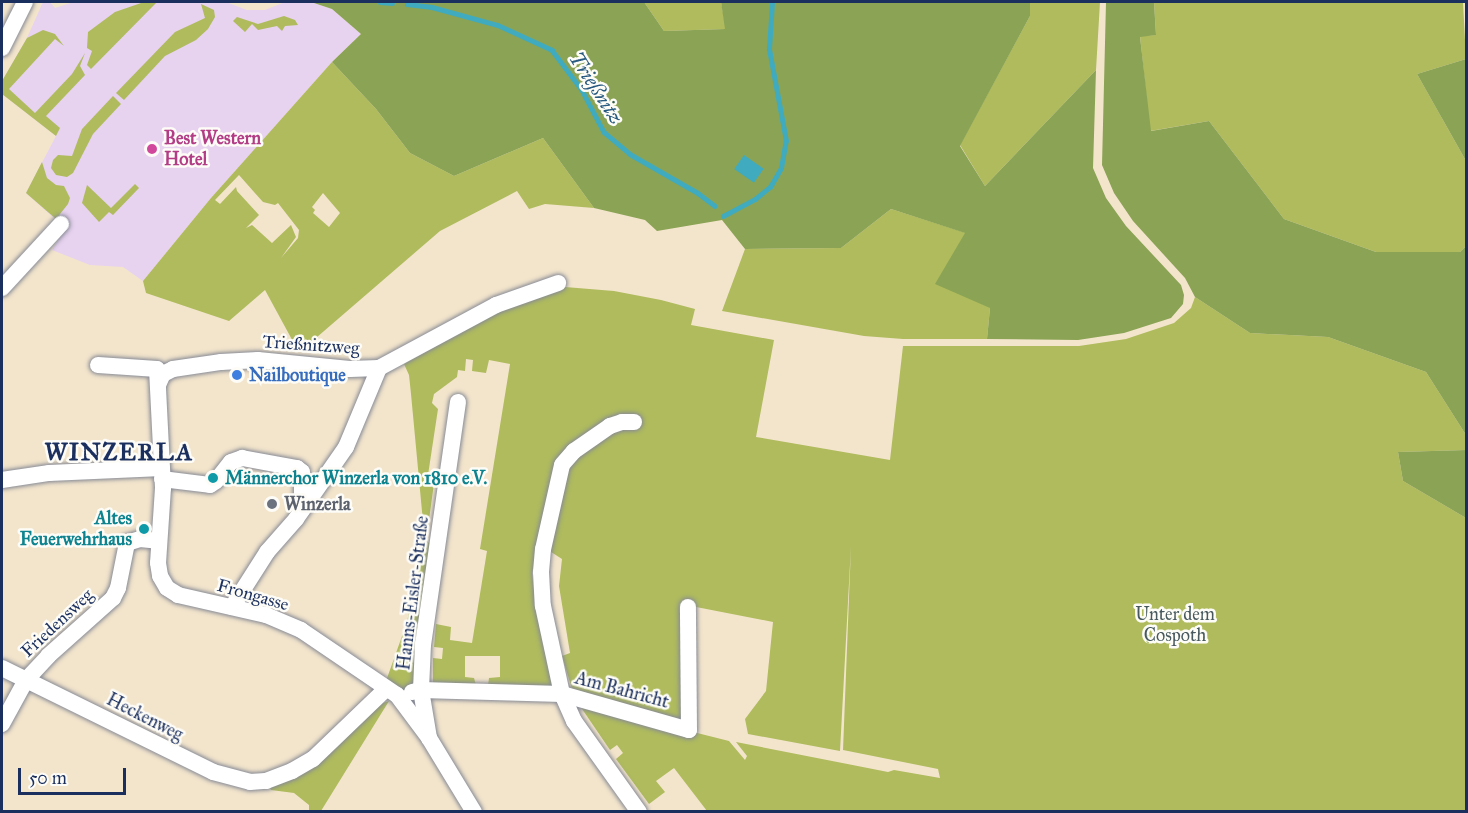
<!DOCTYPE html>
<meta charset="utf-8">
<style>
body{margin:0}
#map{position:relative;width:1468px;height:813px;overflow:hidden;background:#f3e5cc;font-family:"IM FELL Great Primer",serif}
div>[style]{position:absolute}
.built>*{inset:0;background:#e7d2ef}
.green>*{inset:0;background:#afbb5d}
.forest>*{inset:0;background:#8ba354}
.water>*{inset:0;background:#40abbf;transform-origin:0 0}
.stream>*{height:4.5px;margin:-2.25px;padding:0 2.25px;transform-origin:2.25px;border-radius:2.25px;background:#40abbf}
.roads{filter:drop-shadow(0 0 2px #878a95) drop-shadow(0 0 2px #878a95)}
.minor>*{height:16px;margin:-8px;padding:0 8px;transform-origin:8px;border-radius:8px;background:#fff}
.dots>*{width:16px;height:16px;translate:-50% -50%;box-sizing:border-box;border:3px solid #fdfcf7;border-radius:50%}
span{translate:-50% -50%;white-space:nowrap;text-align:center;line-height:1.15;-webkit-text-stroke:5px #fdfcf7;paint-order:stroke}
.hotel-label{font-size:18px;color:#b23c85;font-weight:700}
.left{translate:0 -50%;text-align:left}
.street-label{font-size:18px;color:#1b2f5e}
.shop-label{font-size:18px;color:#366cbe;font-weight:700}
.culture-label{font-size:18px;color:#0d838f;font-weight:700}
.right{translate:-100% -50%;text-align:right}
.worship-label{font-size:18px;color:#5b616d;font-weight:700}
.park-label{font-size:18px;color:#47595e}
.water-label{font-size:20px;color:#285a80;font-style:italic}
.district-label{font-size:24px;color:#1b2f5e;font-weight:700;letter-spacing:1.5px}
.frame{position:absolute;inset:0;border:3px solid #1b2f5e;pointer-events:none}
.scale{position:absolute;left:18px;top:768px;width:108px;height:27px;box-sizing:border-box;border:3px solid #1b2f5e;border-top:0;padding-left:8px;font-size:18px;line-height:21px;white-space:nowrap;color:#1b2f5e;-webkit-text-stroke:4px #fdfcf7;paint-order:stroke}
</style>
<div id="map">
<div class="built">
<div style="clip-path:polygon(43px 2px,50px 2px,55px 8px,74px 2px,226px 2px,247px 10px,265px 10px,285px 2px,311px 2px,332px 9px,361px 34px,332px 62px,211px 198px,143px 281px,123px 267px,90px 265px,52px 250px,65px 228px,26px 193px,56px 136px,2px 94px,2px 81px,27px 38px)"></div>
</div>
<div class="green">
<div style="clip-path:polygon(144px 2px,157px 2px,91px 69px,87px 65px,92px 51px,87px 48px,88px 32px,115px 12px)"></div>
<div style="clip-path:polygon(644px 2px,721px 2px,726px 29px,664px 31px)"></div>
<div style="clip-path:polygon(1030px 2px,1100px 2px,1096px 70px,985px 186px,960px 145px,1030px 16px)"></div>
<div style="clip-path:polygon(1154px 2px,1463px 2px,1466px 59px,1417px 74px,1466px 161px,1466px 246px,1460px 252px,1376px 252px,1284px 219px,1209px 121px,1150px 131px,1140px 36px,1156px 35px)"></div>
<div style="clip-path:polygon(201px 4px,214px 10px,215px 17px,208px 29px,196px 40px,165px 56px,124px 100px,116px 93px,175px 32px,205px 18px)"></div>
<div style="clip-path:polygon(284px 16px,295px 20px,298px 25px,285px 26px,282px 31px,277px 26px,258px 30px,252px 24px,245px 32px,233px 21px,237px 17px,258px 24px)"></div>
<div style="clip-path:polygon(43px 30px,55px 34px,64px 46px,55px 39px,9px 89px,35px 113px,72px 74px,85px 53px,80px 66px,85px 75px,46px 116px,60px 128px,56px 136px,2px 94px,2px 81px,27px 38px)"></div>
<div style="clip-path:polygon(evenodd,332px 62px,376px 109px,410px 153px,454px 176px,543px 138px,594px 208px,545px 204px,529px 209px,517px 191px,440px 231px,302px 350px,296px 347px,265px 290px,229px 321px,146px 293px,143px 281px,211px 198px,332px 62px,239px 175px,263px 202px,275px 205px,278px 203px,299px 230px,298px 238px,281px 258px,296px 237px,291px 225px,272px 243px,252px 225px,246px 228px,259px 215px,237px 191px,236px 187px,220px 204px,215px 200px,239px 175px,332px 62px,323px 193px,340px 213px,329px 227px,313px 213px,315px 210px,312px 207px,323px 193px)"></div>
<div style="clip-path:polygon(113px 96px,121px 104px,93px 134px,73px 173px,67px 177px,56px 175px,51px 168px,53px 160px,58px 155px,72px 156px,82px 129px)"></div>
<div style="clip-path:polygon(42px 162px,47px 178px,56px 185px,64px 186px,70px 198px,68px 204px,56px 219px,26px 193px)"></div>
<div style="clip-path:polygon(135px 184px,139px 188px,113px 215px,109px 212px,99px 222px,82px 203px,87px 185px,111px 208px)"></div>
<div style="clip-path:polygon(891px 209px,966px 233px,990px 308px,987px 339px,903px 339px,864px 336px,722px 311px,745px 249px,841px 248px)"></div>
<div style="clip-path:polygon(565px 287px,614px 291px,661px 300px,695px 309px,691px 325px,774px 340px,756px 437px,890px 460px,903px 346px,1079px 346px,1126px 339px,1174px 323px,1191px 308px,1195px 297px,1250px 333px,1328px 337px,1426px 372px,1466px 435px,1466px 450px,1398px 452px,1403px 481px,1466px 518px,1466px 811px,707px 811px,674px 768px,656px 781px,665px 792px,649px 804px,616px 759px,623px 753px,617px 745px,610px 750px,578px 703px,729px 741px,745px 760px,747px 756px,736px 742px,888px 772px,894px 770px,940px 778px,938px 769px,843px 750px,851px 546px,840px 751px,748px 734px,745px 719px,766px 691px,773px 622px,691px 606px,694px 723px,572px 689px,562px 656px,570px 653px,559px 586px,562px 559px,548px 550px,561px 454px,532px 573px,536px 606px,552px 687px,488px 685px,489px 678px,500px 677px,500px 656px,465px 656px,465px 677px,474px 678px,476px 685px,433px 687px,433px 658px,442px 659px,443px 648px,434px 647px,436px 624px,451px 627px,450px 640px,472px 643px,487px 551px,480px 549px,510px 364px,489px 360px,486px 373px,472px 371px,473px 360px,466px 359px,465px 371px,458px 370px,457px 377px,434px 394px,432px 403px,438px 409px,428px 475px,435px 476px,426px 542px,431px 543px,415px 683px,402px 692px,386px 681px,406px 625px,413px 596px,421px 561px,423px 522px,411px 394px,409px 375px,404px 364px,493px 314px)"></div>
<div style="clip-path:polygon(389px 701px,321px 811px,309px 811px,309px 805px,294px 793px,271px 790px,269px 785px,383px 703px)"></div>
</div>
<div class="forest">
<div style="clip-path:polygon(311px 2px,644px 2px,664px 31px,725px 29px,721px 2px,1030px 2px,1030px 16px,960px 146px,985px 186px,1096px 70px,1093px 168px,1106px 198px,1126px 226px,1181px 285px,1184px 295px,1183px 304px,1171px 318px,1124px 333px,1078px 340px,987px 339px,990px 308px,935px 284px,965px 233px,891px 209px,841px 248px,745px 249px,722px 220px,657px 231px,645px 220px,594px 208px,543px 138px,454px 176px,410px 153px,376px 109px,332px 62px,361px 34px,332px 9px)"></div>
<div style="clip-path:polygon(1106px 2px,1154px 2px,1156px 35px,1140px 37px,1151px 131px,1209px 121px,1284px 219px,1376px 252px,1460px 252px,1466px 246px,1466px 435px,1426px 372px,1328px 337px,1250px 333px,1195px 297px,1185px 278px,1133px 221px,1114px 193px,1102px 165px)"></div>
<div style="clip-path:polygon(1466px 59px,1466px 161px,1417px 74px)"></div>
<div style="clip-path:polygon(1466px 450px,1466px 518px,1403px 481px,1398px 452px)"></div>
</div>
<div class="water">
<div style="left:744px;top:155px;width:24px;height:17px;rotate:35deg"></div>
</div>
<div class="stream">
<div style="left:380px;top:2px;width:12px;rotate:5deg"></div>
<div style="left:407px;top:4px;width:25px;rotate:7deg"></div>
<div style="left:432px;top:7px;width:68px;rotate:15.3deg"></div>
<div style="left:498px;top:25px;width:60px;rotate:24.8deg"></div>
<div style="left:552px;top:50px;width:50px;rotate:53.1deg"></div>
<div style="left:582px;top:90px;width:47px;rotate:62.4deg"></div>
<div style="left:604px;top:132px;width:34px;rotate:40deg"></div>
<div style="left:630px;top:154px;width:78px;rotate:29.8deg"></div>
<div style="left:698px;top:193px;width:21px;rotate:37deg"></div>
<div style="left:723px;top:216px;width:36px;rotate:-28deg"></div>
<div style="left:755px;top:199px;width:19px;rotate:-39deg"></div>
<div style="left:770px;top:187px;width:22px;rotate:-60deg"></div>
<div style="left:781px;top:168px;width:27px;rotate:-80deg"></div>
<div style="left:786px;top:141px;width:94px;rotate:-100.5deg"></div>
<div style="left:769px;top:49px;width:47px;rotate:-86.3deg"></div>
</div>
<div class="roads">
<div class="minor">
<div style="left:2px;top:48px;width:51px;rotate:-63.4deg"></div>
<div style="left:2px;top:288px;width:87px;rotate:-47.3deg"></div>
<div style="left:98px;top:365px;width:59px;rotate:3.9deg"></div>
<div style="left:157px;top:369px;width:119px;rotate:87.1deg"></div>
<div style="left:163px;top:488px;width:75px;rotate:93.8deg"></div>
<div style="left:158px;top:563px;width:13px;rotate:81deg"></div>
<div style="left:160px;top:576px;width:14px;rotate:60deg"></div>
<div style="left:167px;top:588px;width:13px;rotate:32deg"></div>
<div style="left:178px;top:595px;width:90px;rotate:12.8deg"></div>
<div style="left:266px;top:615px;width:38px;rotate:23deg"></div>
<div style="left:301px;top:630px;width:116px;rotate:34.1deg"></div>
<div style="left:397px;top:695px;width:54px;rotate:53.3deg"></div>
<div style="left:158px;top:385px;width:12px;rotate:-66deg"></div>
<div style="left:163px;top:374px;width:11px;rotate:-27deg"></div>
<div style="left:173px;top:369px;width:49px;rotate:-8.3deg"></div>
<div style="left:221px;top:362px;width:37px;rotate:-3deg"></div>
<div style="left:258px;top:360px;width:92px;rotate:5.6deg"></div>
<div style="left:350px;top:369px;width:29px;rotate:-2deg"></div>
<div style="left:379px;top:368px;width:133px;rotate:-28.3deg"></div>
<div style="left:496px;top:305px;width:66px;rotate:-19.5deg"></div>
<div style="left:458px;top:402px;width:245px;rotate:98.2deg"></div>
<div style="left:423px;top:644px;width:46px;rotate:92.5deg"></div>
<div style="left:421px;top:690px;width:49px;rotate:80.5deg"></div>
<div style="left:429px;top:738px;width:87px;rotate:58.7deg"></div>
<div style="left:634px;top:422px;width:12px;rotate:180deg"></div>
<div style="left:622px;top:422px;width:13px;rotate:162deg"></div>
<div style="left:610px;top:426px;width:44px;rotate:145.2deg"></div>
<div style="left:574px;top:451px;width:18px;rotate:131deg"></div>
<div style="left:562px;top:465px;width:86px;rotate:102.7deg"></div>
<div style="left:543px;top:549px;width:23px;rotate:95deg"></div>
<div style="left:541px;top:572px;width:34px;rotate:87deg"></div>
<div style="left:543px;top:606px;width:90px;rotate:77.8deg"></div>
<div style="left:562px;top:694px;width:30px;rotate:66deg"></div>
<div style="left:574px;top:721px;width:112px;rotate:54.5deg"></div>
<div style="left:162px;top:479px;width:48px;rotate:7.1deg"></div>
<div style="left:210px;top:485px;width:7px;rotate:-34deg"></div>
<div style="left:216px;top:481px;width:24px;rotate:-52deg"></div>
<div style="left:231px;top:462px;width:12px;rotate:-20deg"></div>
<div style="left:242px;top:458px;width:56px;rotate:10.3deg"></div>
<div style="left:297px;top:468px;width:6px;rotate:39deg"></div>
<div style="left:302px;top:472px;width:38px;rotate:90deg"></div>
<div style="left:2px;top:480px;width:48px;rotate:-8.5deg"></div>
<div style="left:49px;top:473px;width:113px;rotate:-2.5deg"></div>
<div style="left:232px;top:607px;width:65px;rotate:-57.5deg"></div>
<div style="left:267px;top:552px;width:44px;rotate:-48.7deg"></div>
<div style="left:296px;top:519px;width:88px;rotate:-55.2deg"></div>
<div style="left:346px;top:447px;width:86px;rotate:-67.3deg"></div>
<div style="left:2px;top:668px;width:235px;rotate:26.2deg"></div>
<div style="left:213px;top:772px;width:38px;rotate:15deg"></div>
<div style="left:250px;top:782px;width:16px;rotate:-4deg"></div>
<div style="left:266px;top:781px;width:28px;rotate:-21deg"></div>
<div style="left:292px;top:771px;width:24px;rotate:-30deg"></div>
<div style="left:313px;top:759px;width:101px;rotate:-43.8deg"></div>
<div style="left:412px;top:692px;width:9px;rotate:-13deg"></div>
<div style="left:421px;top:690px;width:141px;rotate:1.6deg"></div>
<div style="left:562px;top:694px;width:132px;rotate:15.8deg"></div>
<div style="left:689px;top:730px;width:123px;rotate:-90.5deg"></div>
<div style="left:2px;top:724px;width:50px;rotate:-61.4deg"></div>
<div style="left:26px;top:680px;width:33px;rotate:-47deg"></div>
<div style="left:48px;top:656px;width:87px;rotate:-41.7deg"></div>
<div style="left:113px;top:598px;width:11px;rotate:-63deg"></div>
<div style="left:118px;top:588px;width:46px;rotate:-78.7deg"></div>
<div style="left:127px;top:543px;width:14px;rotate:-17deg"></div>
<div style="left:140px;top:539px;width:18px;rotate:6deg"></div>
</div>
</div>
<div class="dots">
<div style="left:152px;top:149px;background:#d1479c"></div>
<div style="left:237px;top:375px;background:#3f7fe0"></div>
<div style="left:213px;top:478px;background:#0f9aa8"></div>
<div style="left:272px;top:504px;background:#6b7280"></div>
<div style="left:144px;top:529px;background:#0f9aa8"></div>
</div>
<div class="hotel-label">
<span class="left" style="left:164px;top:149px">Best Western<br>Hotel</span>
</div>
<div class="street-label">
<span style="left:311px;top:345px;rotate:4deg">Trießnitzweg</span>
<span style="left:413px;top:593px;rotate:-83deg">Hanns-Eisler-Straße</span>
<span style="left:253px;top:595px;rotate:16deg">Frongasse</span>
<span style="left:57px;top:623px;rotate:-43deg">Friedensweg</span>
<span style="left:622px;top:690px;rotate:15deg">Am Bahricht</span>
<span style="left:145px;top:717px;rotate:27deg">Heckenweg</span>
</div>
<div class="shop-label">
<span class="left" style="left:249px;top:375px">Nailboutique</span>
</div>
<div class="culture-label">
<span class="left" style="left:225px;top:478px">Männerchor Winzerla von 1810 e.V.</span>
<span class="right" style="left:132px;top:529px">Altes<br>Feuerwehrhaus</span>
</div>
<div class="worship-label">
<span class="left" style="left:284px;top:504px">Winzerla</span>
</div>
<div class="park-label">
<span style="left:1175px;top:625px">Unter dem<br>Cospoth</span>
</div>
<div class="water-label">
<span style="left:596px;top:88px;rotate:57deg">Trießnitz</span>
</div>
<div class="district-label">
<span style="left:119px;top:453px">WINZERLA</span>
</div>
<div class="frame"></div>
<div class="scale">50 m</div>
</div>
